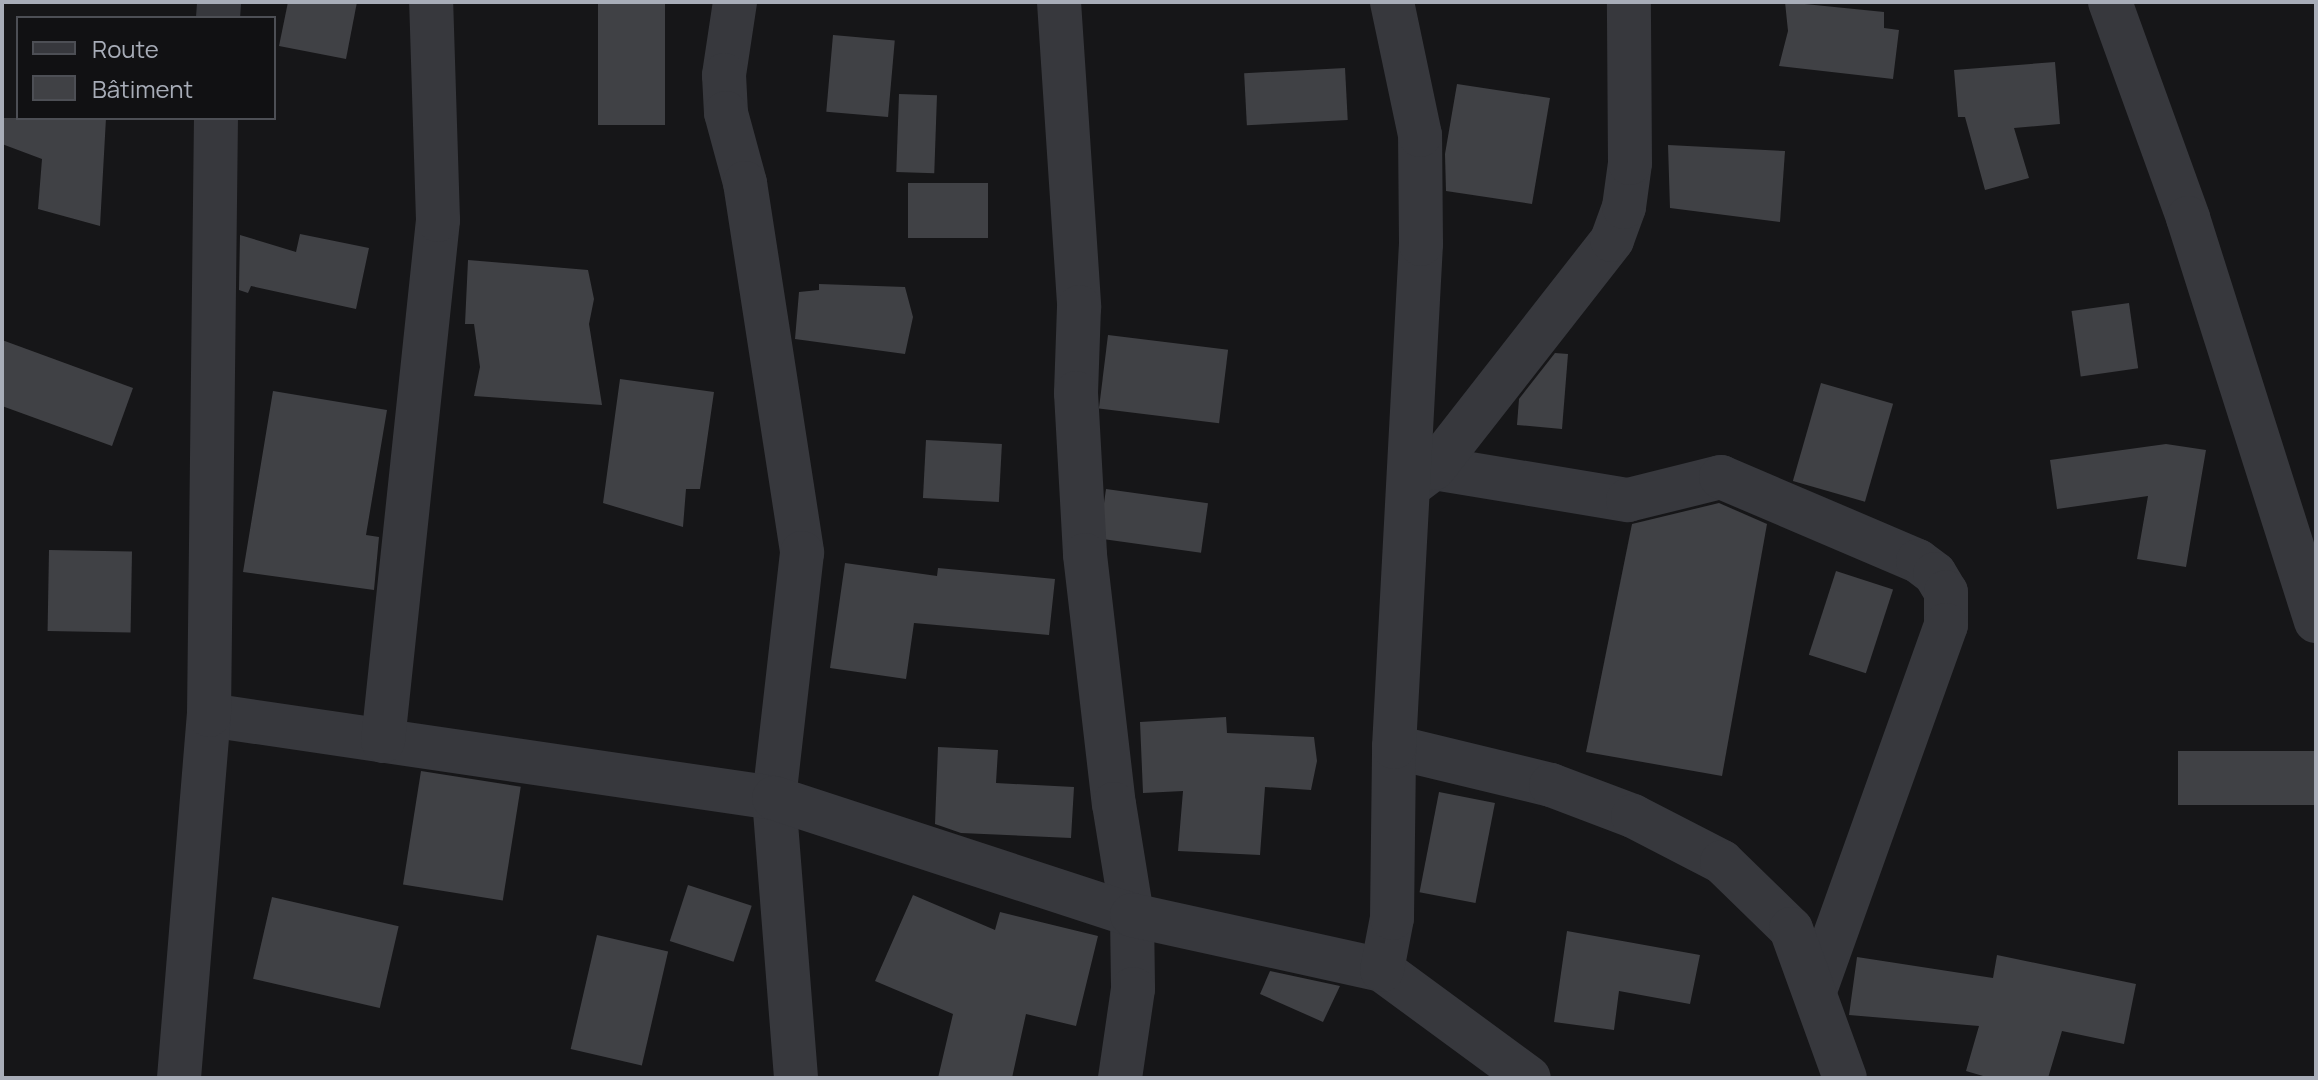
<!DOCTYPE html>
<meta charset="utf-8">
<style>
body{margin:0}
#map{position:relative;width:2318px;height:1080px;overflow:hidden;background:#161618;font-family:Manrope,sans-serif}
div>[style]{position:absolute}
.building>*{inset:0;background:#404145;transform-origin:0 0}
.minor>*{height:44px;margin:-22px;padding:0 22px;transform-origin:22px;border-radius:22px;background:#37383d}
span{translate:-50% -50%;white-space:nowrap;text-align:center;line-height:1.15;-webkit-text-stroke:6px #111113;paint-order:stroke}
.frame{position:absolute;inset:0;border:4px solid #a8adb8;pointer-events:none}
.legend{position:absolute;left:16px;top:16px;width:260px;height:104px;box-sizing:border-box;background:#111113;border:2px solid #4d4f55;margin:0;padding:10px 14px;list-style:none;font-size:24px;color:#a8adb8}
.legend li{display:flex;align-items:center;gap:16px;height:40px}
.legend b{width:40px;border:2px solid #4d4f55}
</style>
<div id="map">
<div class="building">
<div style="clip-path:polygon(288px 2px,357px 2px,346px 59px,279px 46px)"></div>
<div style="left:598px;top:2px;width:67px;height:123px"></div>
<div style="clip-path:polygon(1785px 2px,1884px 12px,1884px 28px,1899px 30px,1893px 79px,1779px 66px,1788px 31px)"></div>
<div style="left:833px;top:35px;width:62px;height:77px;rotate:5deg"></div>
<div style="clip-path:polygon(2055px 62px,2060px 124px,2014px 128px,2029px 178px,1985px 190px,1965px 117px,1958px 117px,1954px 70px)"></div>
<div style="left:1345px;top:68px;width:52px;height:101px;rotate:87deg"></div>
<div style="clip-path:polygon(1457px 84px,1550px 98px,1532px 204px,1446px 191px,1445px 154px)"></div>
<div style="left:899px;top:94px;width:38px;height:78px;rotate:2deg"></div>
<div style="clip-path:polygon(2px 118px,106px 118px,100px 226px,38px 209px,42px 159px,2px 144px)"></div>
<div style="clip-path:polygon(1668px 145px,1785px 151px,1780px 222px,1670px 208px)"></div>
<div style="left:908px;top:183px;width:80px;height:55px"></div>
<div style="clip-path:polygon(300px 234px,369px 248px,356px 309px,251px 286px,248px 293px,239px 290px,240px 235px,296px 252px)"></div>
<div style="clip-path:polygon(468px 260px,588px 270px,594px 299px,589px 324px,602px 405px,474px 396px,480px 367px,474px 324px,465px 324px)"></div>
<div style="clip-path:polygon(819px 284px,905px 287px,913px 317px,905px 354px,795px 339px,799px 292px,819px 290px)"></div>
<div style="left:2129px;top:303px;width:66px;height:58px;rotate:82deg"></div>
<div style="left:1108px;top:335px;width:121px;height:74px;rotate:7deg"></div>
<div style="clip-path:polygon(2px 340px,133px 388px,112px 446px,2px 406px)"></div>
<div style="clip-path:polygon(1555px 353px,1568px 354px,1562px 429px,1517px 425px,1519px 399px)"></div>
<div style="clip-path:polygon(620px 379px,714px 392px,700px 489px,686px 489px,683px 527px,603px 503px)"></div>
<div style="left:1821px;top:383px;width:75px;height:102px;rotate:16deg"></div>
<div style="clip-path:polygon(273px 391px,387px 410px,366px 535px,379px 537px,374px 590px,243px 572px)"></div>
<div style="left:926px;top:440px;width:76px;height:58px;rotate:3deg"></div>
<div style="clip-path:polygon(2166px 444px,2206px 450px,2186px 567px,2137px 559px,2148px 496px,2057px 509px,2050px 460px)"></div>
<div style="left:1106px;top:489px;width:103px;height:50px;rotate:8deg"></div>
<div style="clip-path:polygon(1719px 503px,1767px 524px,1722px 776px,1586px 752px,1632px 524px)"></div>
<div style="left:49px;top:550px;width:83px;height:81px;rotate:1deg"></div>
<div style="clip-path:polygon(845px 563px,937px 576px,938px 568px,1055px 579px,1049px 635px,914px 623px,906px 679px,830px 668px)"></div>
<div style="left:1836px;top:571px;width:60px;height:88px;rotate:18deg"></div>
<div style="clip-path:polygon(1226px 717px,1227px 733px,1314px 737px,1317px 761px,1311px 790px,1265px 787px,1260px 855px,1178px 851px,1183px 791px,1143px 793px,1140px 722px)"></div>
<div style="clip-path:polygon(938px 747px,998px 750px,996px 783px,1074px 787px,1071px 838px,961px 833px,935px 824px)"></div>
<div style="left:2316px;top:751px;width:54px;height:138px;rotate:90deg"></div>
<div style="left:421px;top:771px;width:101px;height:115px;rotate:9deg"></div>
<div style="left:1439px;top:792px;width:57px;height:102px;rotate:11deg"></div>
<div style="left:688px;top:885px;width:67px;height:59px;rotate:18deg"></div>
<div style="clip-path:polygon(913px 895px,995px 930px,1000px 912px,1098px 936px,1076px 1026px,1026px 1014px,1012px 1078px,938px 1078px,953px 1014px,875px 981px)"></div>
<div style="left:272px;top:897px;width:130px;height:84px;rotate:13deg"></div>
<div style="clip-path:polygon(1567px 931px,1700px 955px,1690px 1004px,1619px 991px,1614px 1030px,1554px 1022px)"></div>
<div style="left:597px;top:935px;width:73px;height:117px;rotate:13deg"></div>
<div style="clip-path:polygon(1997px 955px,2136px 984px,2124px 1044px,2062px 1031px,2048px 1078px,1990px 1078px,1966px 1071px,1979px 1026px,1849px 1015px,1857px 957px,1993px 978px)"></div>
<div style="clip-path:polygon(1270px 971px,1340px 986px,1323px 1022px,1260px 994px)"></div>
</div>
<div class="minor">
<div style="left:735px;top:2px;width:74px;rotate:98.6deg"></div>
<div style="left:724px;top:75px;width:38px;rotate:87deg"></div>
<div style="left:726px;top:113px;width:73px;rotate:74.8deg"></div>
<div style="left:745px;top:183px;width:374px;rotate:81.2deg"></div>
<div style="left:802px;top:553px;width:247px;rotate:96.5deg"></div>
<div style="left:774px;top:798px;width:281px;rotate:85.5deg"></div>
<div style="left:1059px;top:2px;width:306px;rotate:86.2deg"></div>
<div style="left:1079px;top:307px;width:86px;rotate:92deg"></div>
<div style="left:1076px;top:393px;width:162px;rotate:86.8deg"></div>
<div style="left:1085px;top:555px;width:251px;rotate:83.4deg"></div>
<div style="left:1114px;top:804px;width:112px;rotate:80.8deg"></div>
<div style="left:1132px;top:915px;width:74px;rotate:89.2deg"></div>
<div style="left:1133px;top:989px;width:90px;rotate:98.3deg"></div>
<div style="left:2110px;top:2px;width:230px;rotate:70.1deg"></div>
<div style="left:2188px;top:218px;width:423px;rotate:72.4deg"></div>
<div style="left:218px;top:18px;width:16px;rotate:-86deg"></div>
<div style="left:1434px;top:468px;width:197px;rotate:9.4deg"></div>
<div style="left:1628px;top:500px;width:96px;rotate:-13.9deg"></div>
<div style="left:1721px;top:477px;width:214px;rotate:23.1deg"></div>
<div style="left:1918px;top:561px;width:21px;rotate:37deg"></div>
<div style="left:1935px;top:574px;width:21px;rotate:59deg"></div>
<div style="left:1946px;top:592px;width:33px;rotate:90deg"></div>
<div style="left:1946px;top:625px;width:386px;rotate:109.7deg"></div>
<div style="left:1414px;top:483px;width:25px;rotate:-37deg"></div>
<div style="left:1434px;top:468px;width:289px;rotate:-52deg"></div>
<div style="left:1612px;top:240px;width:35px;rotate:-70deg"></div>
<div style="left:1624px;top:207px;width:44px;rotate:-82.2deg"></div>
<div style="left:1630px;top:163px;width:161px;rotate:-90.4deg"></div>
<div style="left:209px;top:715px;width:571px;rotate:8.36deg"></div>
<div style="left:774px;top:798px;width:377px;rotate:18.1deg"></div>
<div style="left:1132px;top:915px;width:256px;rotate:12.4deg"></div>
<div style="left:1382px;top:970px;width:182px;rotate:36.3deg"></div>
<div style="left:383px;top:741px;width:524px;rotate:-83.97deg"></div>
<div style="left:438px;top:220px;width:218px;rotate:-91.8deg"></div>
<div style="left:1394px;top:747px;width:162px;rotate:13.6deg"></div>
<div style="left:1551px;top:785px;width:88px;rotate:20.7deg"></div>
<div style="left:1633px;top:816px;width:100px;rotate:27.3deg"></div>
<div style="left:1722px;top:862px;width:96px;rotate:44.2deg"></div>
<div style="left:1791px;top:929px;width:158px;rotate:70.1deg"></div>
<div style="left:1382px;top:970px;width:53px;rotate:-79.1deg"></div>
<div style="left:1392px;top:918px;width:171px;rotate:-89.3deg"></div>
<div style="left:1394px;top:747px;width:504px;rotate:-86.93deg"></div>
<div style="left:1421px;top:244px;width:109px;rotate:-90.5deg"></div>
<div style="left:1420px;top:135px;width:136px;rotate:-101.9deg"></div>
<div style="left:179px;top:1078px;width:364px;rotate:-85.3deg"></div>
<div style="left:209px;top:715px;width:597px;rotate:-89.33deg"></div>
</div>
<div class="frame"></div>
<ul class="legend">
<li><b style="height:10px;background:#37383d"></b>Route</li>
<li><b style="height:22px;background:#404145"></b>Bâtiment</li>
</ul>
</div>
